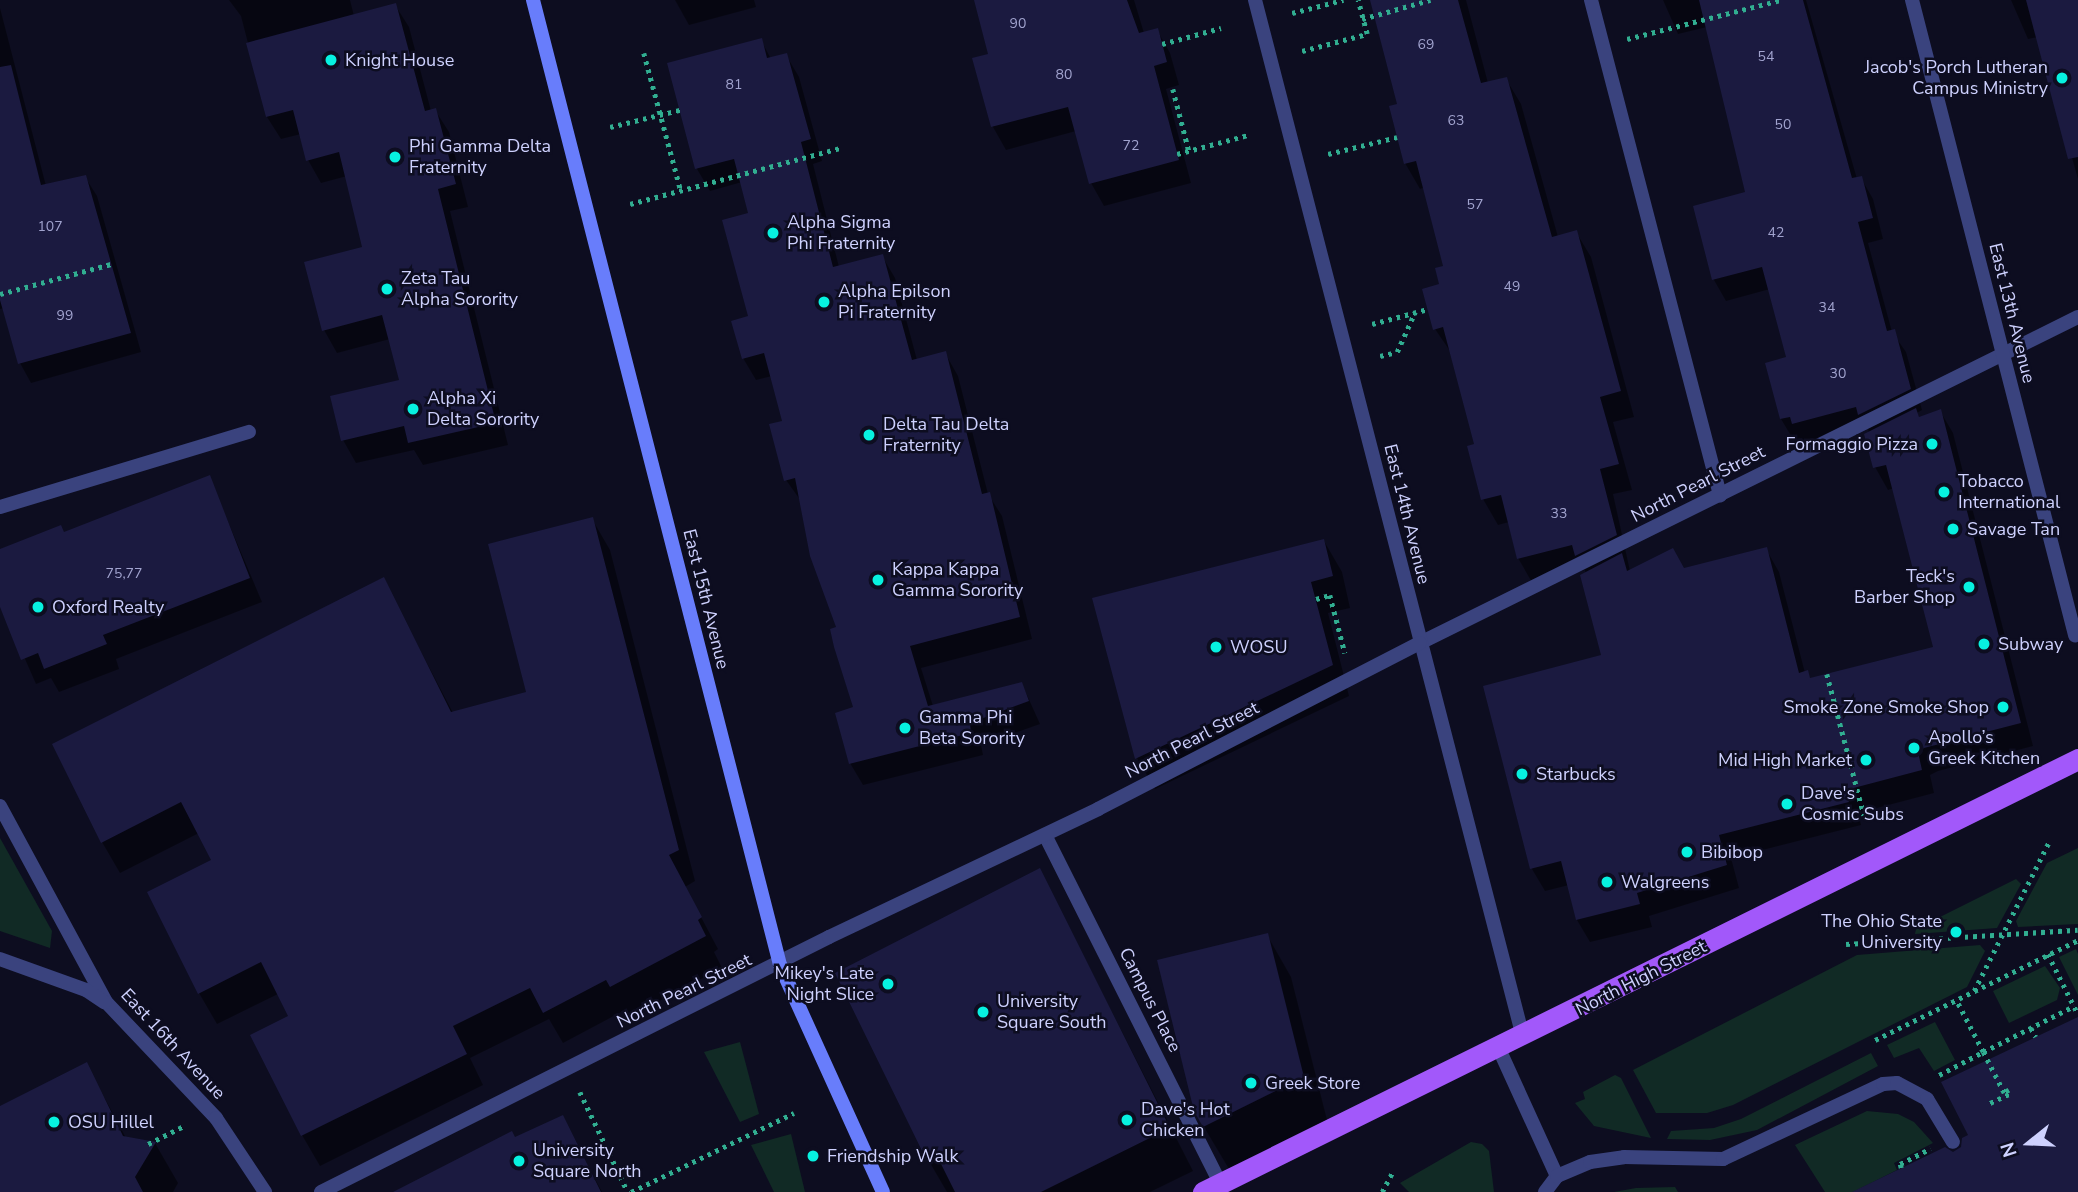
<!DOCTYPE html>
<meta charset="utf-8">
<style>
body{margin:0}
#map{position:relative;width:2078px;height:1192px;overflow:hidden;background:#0d0d20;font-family:"Nunito Sans",sans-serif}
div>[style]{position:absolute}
.green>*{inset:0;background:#112a25}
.shadow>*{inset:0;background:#0007}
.building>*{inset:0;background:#1b1a40}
.path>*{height:4.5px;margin-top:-2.25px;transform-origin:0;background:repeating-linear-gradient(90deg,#31ae91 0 3.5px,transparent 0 8.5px)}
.lane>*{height:14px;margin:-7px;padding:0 7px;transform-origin:7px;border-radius:7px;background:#3a437e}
.street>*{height:14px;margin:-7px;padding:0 7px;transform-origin:7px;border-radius:7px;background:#3a437e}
.secondary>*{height:14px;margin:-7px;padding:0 7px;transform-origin:7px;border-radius:7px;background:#687dfb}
.primary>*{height:21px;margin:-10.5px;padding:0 10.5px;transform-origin:10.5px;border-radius:10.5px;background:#a258fa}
.dots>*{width:19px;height:19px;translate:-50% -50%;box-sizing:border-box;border:4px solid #0d0d20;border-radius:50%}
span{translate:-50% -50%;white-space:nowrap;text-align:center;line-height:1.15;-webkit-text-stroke:5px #0d0d20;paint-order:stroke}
.number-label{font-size:14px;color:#a1a3ce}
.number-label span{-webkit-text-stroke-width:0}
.poi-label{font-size:18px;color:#ced1fe}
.left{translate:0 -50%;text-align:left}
.right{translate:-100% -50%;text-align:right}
.street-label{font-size:18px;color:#ced1fe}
.north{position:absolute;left:1994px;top:1108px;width:70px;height:70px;-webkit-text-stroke:5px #0d0d20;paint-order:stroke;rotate:252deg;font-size:19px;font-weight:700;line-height:28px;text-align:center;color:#ced1fe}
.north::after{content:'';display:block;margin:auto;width:24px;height:32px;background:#ced1fe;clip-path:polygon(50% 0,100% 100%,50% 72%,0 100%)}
</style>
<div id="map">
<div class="green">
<div style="clip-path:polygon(0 838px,52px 931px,50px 948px,0 931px)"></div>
<div style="clip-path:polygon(2078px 848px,2078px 924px,2018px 927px,2016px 921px,2047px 863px)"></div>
<div style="clip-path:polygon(2016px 879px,2021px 884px,1997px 928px,1915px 934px,1916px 929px)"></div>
<div style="clip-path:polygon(1980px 945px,1985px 951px,1967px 987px,1733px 1105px,1707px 1113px,1656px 1113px,1633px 1070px,1857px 955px)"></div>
<div style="clip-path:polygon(2076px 949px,2078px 954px,2078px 995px,2059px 957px)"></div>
<div style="clip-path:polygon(2045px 966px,2060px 988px,2057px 1000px,2009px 1023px,1993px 991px)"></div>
<div style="clip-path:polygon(1935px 1022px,1955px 1060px,1934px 1071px,1919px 1048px,1894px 1058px,1887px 1045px)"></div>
<div style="clip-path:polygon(740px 1042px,759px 1114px,740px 1122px,704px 1052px)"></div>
<div style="clip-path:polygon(1871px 1053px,1878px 1066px,1757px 1130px,1710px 1140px,1667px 1139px,1671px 1131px,1714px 1128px,1741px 1119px)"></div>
<div style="clip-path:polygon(1615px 1075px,1621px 1078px,1651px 1138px,1594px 1126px,1575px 1103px,1585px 1099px,1583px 1092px)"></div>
<div style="clip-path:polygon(1867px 1111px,1898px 1114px,1914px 1122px,1933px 1143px,1894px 1163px,1897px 1170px,1853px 1192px,1825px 1192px,1795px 1145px)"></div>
<div style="clip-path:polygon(791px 1134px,805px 1192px,774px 1192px,751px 1145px)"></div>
<div style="clip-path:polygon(1471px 1142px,1482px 1144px,1489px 1151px,1494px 1192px,1409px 1192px,1400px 1183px)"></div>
<div style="clip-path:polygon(1675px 1187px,1678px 1192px,1614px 1192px,1636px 1188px)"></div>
</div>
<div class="shadow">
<div style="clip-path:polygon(229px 0,350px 0,354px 16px,395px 5px,409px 27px,431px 111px,435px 110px,449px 132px,468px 207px,450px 211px,508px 445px,423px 465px,414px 450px,356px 463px,343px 440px,401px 381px,390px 339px,337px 353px,324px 330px,365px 248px,347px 176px,321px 183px,308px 160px,301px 134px,281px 139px,267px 117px,241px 16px)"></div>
<div style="clip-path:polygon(675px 0,754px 0,756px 7px,689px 25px)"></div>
<div style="clip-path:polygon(976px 0,1134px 0,1144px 33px,1157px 30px,1170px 53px,1179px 85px,1166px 89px,1191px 183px,1104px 206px,1091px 183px,1076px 131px,1006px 150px,993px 127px,974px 59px,990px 55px)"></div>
<div style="clip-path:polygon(1371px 0,1466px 0,1488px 83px,1506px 79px,1521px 104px,1558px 237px,1576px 232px,1591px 257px,1634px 417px,1613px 422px,1632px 490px,1613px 494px,1630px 571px,1683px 570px,1766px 549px,1779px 572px,1805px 673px,1812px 680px,1935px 648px,1894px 488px,1888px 490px,1875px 467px,1868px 428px,1806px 444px,1802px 438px,1793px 439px,1781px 419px,1789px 358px,1770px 289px,1726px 301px,1714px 280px,1695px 208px,1747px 194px,1707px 27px,1678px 34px,1663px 0,1806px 0,1857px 179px,1861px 178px,1873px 199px,1883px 239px,1868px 243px,1892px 332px,1906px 352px,1922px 410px,1917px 413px,1920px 419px,1940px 411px,1953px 433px,2033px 746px,1938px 771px,1930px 775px,1934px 793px,1858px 813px,1861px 825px,1731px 858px,1739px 888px,1649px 916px,1652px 927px,1590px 942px,1577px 920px,1569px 885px,1545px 891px,1532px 869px,1604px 656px,1585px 570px,1533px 584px,1518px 558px,1509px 522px,1498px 525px,1483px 499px,1476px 445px,1452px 354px,1435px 329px,1446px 267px,1425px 187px,1420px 189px,1405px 163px,1399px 106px)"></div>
<div style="clip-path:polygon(2011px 0,2078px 0,2078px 179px,2038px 37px,2028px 39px)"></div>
<div style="clip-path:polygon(0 8px,46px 186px,85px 177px,97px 196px,141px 352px,31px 383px,20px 363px,4px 308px,0 309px)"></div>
<div style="clip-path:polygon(761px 40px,771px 59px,786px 55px,799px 77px,822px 161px,813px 164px,839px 267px,882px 256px,895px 278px,917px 360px,945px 353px,958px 376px,988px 494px,1002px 516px,1032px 639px,921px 668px,933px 706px,1022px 684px,1040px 724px,981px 745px,983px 755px,863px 785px,850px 763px,855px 708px,838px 628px,801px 501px,786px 480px,784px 422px,772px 376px,756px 380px,743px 358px,750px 318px,750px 215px,742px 182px,710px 191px,697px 169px)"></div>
<div style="clip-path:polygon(209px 477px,262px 602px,116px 659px,119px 669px,59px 692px,51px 678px,36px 684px,0 602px,0 551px,64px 533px)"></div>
<div style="clip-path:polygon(592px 519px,610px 550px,695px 881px,685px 887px,718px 949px,714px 952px,722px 968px,629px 1017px,625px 1010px,563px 1043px,549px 1019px,470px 1058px,483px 1085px,320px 1166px,302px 1135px,290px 1017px,278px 994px,217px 1024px,199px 993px,213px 861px,199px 833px,120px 873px,102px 842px,383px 579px,453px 713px,529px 694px)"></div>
<div style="clip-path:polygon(1324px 541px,1342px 572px,1350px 608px,1328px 613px,1349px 696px,1155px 789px,1137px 758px,1094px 600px)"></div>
<div style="clip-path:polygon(1040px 871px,1193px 1171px,1150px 1192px,947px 1192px,926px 1156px)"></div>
<div style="clip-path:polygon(1267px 935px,1291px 977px,1327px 1120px,1229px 1169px,1204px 1127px,1159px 962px)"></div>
<div style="clip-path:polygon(87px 1065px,126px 1138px,155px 1143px,178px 1183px,173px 1192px,0 1192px,0 1108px)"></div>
<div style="clip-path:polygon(562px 1117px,602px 1192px,397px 1192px,515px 1139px)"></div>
</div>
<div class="building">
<div style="clip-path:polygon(974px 0,1127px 0,1139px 33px,1158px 28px,1167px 62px,1154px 66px,1179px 160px,1089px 184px,1068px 107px,991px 127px,972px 58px,988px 54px)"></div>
<div style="clip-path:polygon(1370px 0,1458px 0,1481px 83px,1507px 77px,1552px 237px,1577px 230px,1621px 391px,1600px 397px,1619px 464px,1600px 469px,1617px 535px,1575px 556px,1572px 545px,1517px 559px,1501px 495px,1481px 500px,1467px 446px,1474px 444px,1443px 327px,1433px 330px,1422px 289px,1439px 284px,1435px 268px,1443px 266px,1416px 161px,1404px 164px,1389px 106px,1397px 104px)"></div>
<div style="clip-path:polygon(1699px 0,1803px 0,1852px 178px,1862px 176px,1873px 218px,1858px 222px,1887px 331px,1895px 329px,1911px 389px,1858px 415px,1856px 407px,1792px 424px,1790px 417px,1780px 419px,1765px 363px,1786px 357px,1762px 267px,1712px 280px,1693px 206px,1745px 192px)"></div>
<div style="clip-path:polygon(2026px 0,2078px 0,2078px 157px,2068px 159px)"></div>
<div style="clip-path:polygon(396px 3px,425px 111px,436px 108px,456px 184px,438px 189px,496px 423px,408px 443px,404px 426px,341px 441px,330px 396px,399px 380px,382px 315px,322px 331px,304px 262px,362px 247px,339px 152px,306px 161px,293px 110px,266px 117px,246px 43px)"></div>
<div style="clip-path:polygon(762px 38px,767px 58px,787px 53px,811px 139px,801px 142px,833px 267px,883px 254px,912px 360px,946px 351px,982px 494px,990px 492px,1020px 617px,910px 646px,928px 706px,1022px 682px,1029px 701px,970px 723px,971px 733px,849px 764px,835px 713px,853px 707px,834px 647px,830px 629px,836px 627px,810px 556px,795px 478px,784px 481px,769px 424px,782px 421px,764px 353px,742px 359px,731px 321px,748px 316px,722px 220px,748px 213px,734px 159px,695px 169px,667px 63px)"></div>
<div style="clip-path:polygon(11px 65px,41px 185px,86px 175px,131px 333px,18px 364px,0 300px,0 67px)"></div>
<div style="clip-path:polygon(1916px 408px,1919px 417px,1941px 409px,2021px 723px,1924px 748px,1918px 752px,1922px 770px,1846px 790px,1849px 802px,1719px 835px,1727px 865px,1637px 893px,1640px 904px,1576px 920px,1561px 861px,1530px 869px,1483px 686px,1601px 655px,1580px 575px,1622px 553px,1627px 571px,1673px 548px,1684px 568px,1767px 547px,1799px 673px,1808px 670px,1810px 678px,1933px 647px,1886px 465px,1873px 468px,1864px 434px)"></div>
<div style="clip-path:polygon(210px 475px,250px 578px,103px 635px,107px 644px,44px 669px,38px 653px,21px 660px,0 607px,0 549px,61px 525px,64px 532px)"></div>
<div style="clip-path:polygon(593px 517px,679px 850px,669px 855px,702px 917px,698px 920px,706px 936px,610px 987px,606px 980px,543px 1013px,530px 988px,453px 1026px,467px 1054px,301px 1136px,250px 1035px,288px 1016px,261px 962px,198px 994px,147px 892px,211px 860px,181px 802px,101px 843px,52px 744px,384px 577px,451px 712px,526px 692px,488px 544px)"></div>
<div style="clip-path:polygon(1324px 539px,1333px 576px,1311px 582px,1333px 665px,1135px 759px,1092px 598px)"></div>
<div style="clip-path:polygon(1040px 868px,1170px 1128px,1041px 1192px,955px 1192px,935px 1152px,925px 1157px,835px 973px)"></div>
<div style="clip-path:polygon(1268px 933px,1304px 1077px,1203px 1127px,1194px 1111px,1157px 960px)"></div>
<div style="clip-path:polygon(2078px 1017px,2078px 1192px,1852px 1192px,1945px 1147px,1953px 1152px,1961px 1147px,1962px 1138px,1968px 1135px,1941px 1082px)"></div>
<div style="clip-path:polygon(87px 1062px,123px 1136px,156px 1142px,135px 1177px,143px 1192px,0 1192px,0 1106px)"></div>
<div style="clip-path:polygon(563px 1115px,601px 1192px,393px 1192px,512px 1131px,515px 1137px)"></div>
</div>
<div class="path">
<div style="left:1292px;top:13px;width:53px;rotate:-14.3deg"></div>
<div style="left:1362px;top:19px;width:71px;rotate:-15.6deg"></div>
<div style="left:1627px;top:39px;width:159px;rotate:-14.2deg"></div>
<div style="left:1162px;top:44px;width:61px;rotate:-15.2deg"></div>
<div style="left:1302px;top:51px;width:67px;rotate:-14.7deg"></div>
<div style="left:1367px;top:34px;width:35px;rotate:-105deg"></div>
<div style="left:644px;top:53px;width:143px;rotate:75deg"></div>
<div style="left:1173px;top:89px;width:64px;rotate:75.5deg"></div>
<div style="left:610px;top:127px;width:72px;rotate:-13.7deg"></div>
<div style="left:1177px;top:154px;width:73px;rotate:-15deg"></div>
<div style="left:1328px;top:154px;width:71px;rotate:-13.8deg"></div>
<div style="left:630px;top:204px;width:217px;rotate:-14.9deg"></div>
<div style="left:0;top:294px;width:115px;rotate:-15.1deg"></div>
<div style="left:1372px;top:324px;width:58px;rotate:-15deg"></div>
<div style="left:1380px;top:356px;width:17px;rotate:-13deg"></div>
<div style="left:1397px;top:352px;width:44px;rotate:-65.8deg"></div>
<div style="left:1316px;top:599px;width:15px;rotate:-16deg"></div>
<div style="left:1330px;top:595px;width:60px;rotate:75.5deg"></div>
<div style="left:1827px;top:674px;width:146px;rotate:75.3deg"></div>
<div style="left:1846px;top:944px;width:232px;rotate:-3.5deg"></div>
<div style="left:2048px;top:954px;width:67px;rotate:63.4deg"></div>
<div style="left:1974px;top:991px;width:167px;rotate:-63.3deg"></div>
<div style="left:2031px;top:1028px;width:10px;rotate:61deg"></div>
<div style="left:1875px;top:1040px;width:226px;rotate:-26.2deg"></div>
<div style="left:1939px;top:1075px;width:50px;rotate:-27.6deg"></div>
<div style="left:1983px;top:1052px;width:59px;rotate:-117.4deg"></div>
<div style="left:2009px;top:1090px;width:6px;rotate:149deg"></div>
<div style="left:2004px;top:1093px;width:46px;rotate:-117.1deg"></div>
<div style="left:1983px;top:1052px;width:102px;rotate:-26.8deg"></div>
<div style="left:580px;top:1092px;width:111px;rotate:64.4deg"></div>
<div style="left:1990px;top:1103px;width:21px;rotate:-25deg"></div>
<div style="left:148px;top:1144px;width:40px;rotate:-26.6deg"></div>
<div style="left:1901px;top:1168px;width:4px;rotate:-104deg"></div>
<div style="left:1900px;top:1164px;width:34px;rotate:-27deg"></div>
<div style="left:631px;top:1192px;width:181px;rotate:-25.9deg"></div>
<div style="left:1382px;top:1192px;width:24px;rotate:-62deg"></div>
</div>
<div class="lane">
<div style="left:1591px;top:0;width:512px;rotate:75.39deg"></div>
<div style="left:0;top:507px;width:260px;rotate:-16.8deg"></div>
<div style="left:1420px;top:643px;width:734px;rotate:-26.36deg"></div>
<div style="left:1045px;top:835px;width:390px;rotate:63.3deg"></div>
<div style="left:1499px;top:1049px;width:140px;rotate:65.5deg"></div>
<div style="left:1545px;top:1192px;width:20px;rotate:-53deg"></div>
<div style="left:1557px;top:1176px;width:36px;rotate:-23deg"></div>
<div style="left:1590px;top:1162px;width:34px;rotate:-8deg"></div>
<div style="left:1624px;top:1157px;width:99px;rotate:1.2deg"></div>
<div style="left:1723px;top:1159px;width:177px;rotate:-25.1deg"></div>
<div style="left:1883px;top:1084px;width:14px;rotate:-4deg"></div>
<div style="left:1897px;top:1083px;width:34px;rotate:28deg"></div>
<div style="left:1927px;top:1099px;width:50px;rotate:58.8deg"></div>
</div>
<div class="street">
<div style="left:1255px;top:0;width:1071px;rotate:75.51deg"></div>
<div style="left:1912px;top:0;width:656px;rotate:75.6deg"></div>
<div style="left:0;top:806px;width:223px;rotate:61.6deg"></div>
<div style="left:106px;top:1002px;width:160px;rotate:46.5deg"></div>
<div style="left:216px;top:1118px;width:89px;rotate:56.5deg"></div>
<div style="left:0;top:959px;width:91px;rotate:19.8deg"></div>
<div style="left:86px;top:990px;width:22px;rotate:34deg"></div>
<div style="left:321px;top:1192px;width:568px;rotate:-26.66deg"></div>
<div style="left:829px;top:937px;width:298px;rotate:-25.4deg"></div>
<div style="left:1098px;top:809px;width:362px;rotate:-27.3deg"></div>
</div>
<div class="secondary">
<div style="left:533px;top:0;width:996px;rotate:75.64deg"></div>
<div style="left:780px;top:965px;width:249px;rotate:65.6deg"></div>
</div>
<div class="primary">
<div style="left:1203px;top:1192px;width:976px;rotate:-26.33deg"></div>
</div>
<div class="dots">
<div style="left:331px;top:60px;background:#07f1e0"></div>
<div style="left:2062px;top:78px;background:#07f1e0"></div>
<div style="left:395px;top:157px;background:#07f1e0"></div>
<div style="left:773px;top:233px;background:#07f1e0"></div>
<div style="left:387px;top:289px;background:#07f1e0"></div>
<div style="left:824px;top:302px;background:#07f1e0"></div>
<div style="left:413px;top:409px;background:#07f1e0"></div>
<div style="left:869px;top:435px;background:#07f1e0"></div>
<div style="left:1932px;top:444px;background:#07f1e0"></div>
<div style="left:1944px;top:492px;background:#07f1e0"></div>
<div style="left:1953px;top:529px;background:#07f1e0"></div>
<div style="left:878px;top:580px;background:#07f1e0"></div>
<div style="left:1969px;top:587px;background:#07f1e0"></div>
<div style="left:38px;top:607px;background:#07f1e0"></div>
<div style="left:1984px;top:644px;background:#07f1e0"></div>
<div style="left:1216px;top:647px;background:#07f1e0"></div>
<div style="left:2003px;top:707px;background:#07f1e0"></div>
<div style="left:905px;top:728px;background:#07f1e0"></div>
<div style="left:1914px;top:748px;background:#07f1e0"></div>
<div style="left:1866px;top:760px;background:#07f1e0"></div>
<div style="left:1522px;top:774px;background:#07f1e0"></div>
<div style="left:1787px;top:804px;background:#07f1e0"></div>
<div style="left:1687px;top:852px;background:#07f1e0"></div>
<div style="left:1607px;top:882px;background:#07f1e0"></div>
<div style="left:1956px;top:932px;background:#07f1e0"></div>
<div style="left:888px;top:984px;background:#07f1e0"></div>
<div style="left:983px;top:1012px;background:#07f1e0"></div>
<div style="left:1251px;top:1083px;background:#07f1e0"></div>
<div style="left:1127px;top:1120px;background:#07f1e0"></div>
<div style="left:54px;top:1122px;background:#07f1e0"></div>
<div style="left:813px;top:1156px;background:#07f1e0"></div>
<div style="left:519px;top:1161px;background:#07f1e0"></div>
</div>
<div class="number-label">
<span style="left:1018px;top:24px">90</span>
<span style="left:1426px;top:45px">69</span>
<span style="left:1766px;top:57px">54</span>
<span style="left:1064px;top:75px">80</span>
<span style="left:734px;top:85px">81</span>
<span style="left:1456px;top:121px">63</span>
<span style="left:1783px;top:125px">50</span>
<span style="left:1131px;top:146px">72</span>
<span style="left:1475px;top:205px">57</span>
<span style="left:50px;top:227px">107</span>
<span style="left:1776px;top:233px">42</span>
<span style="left:1512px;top:287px">49</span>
<span style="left:1827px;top:308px">34</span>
<span style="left:65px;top:316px">99</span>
<span style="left:1838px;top:374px">30</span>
<span style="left:1559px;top:514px">33</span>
<span style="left:124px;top:574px">75,77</span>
</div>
<div class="poi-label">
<span class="left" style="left:345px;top:60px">Knight House</span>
<span class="right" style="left:2048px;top:78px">Jacob's Porch Lutheran<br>Campus Ministry</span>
<span class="left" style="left:409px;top:157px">Phi Gamma Delta<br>Fraternity</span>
<span class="left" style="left:787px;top:233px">Alpha Sigma<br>Phi Fraternity</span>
<span class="left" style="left:401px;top:289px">Zeta Tau<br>Alpha Sorority</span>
<span class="left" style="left:838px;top:302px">Alpha Epilson<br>Pi Fraternity</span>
<span class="left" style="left:427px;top:409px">Alpha Xi<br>Delta Sorority</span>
<span class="left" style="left:883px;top:435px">Delta Tau Delta<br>Fraternity</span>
<span class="right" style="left:1918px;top:444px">Formaggio Pizza</span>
<span class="left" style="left:1958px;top:492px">Tobacco<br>International</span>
<span class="left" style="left:1967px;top:529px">Savage Tan</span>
<span class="left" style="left:892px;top:580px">Kappa Kappa<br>Gamma Sorority</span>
<span class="right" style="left:1955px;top:587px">Teck's<br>Barber Shop</span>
<span class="left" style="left:52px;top:607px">Oxford Realty</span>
<span class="left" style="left:1998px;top:644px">Subway</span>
<span class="left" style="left:1230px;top:647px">WOSU</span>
<span class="right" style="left:1989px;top:707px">Smoke Zone Smoke Shop</span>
<span class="left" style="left:919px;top:728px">Gamma Phi<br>Beta Sorority</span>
<span class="left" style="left:1928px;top:748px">Apollo’s<br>Greek Kitchen</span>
<span class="right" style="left:1852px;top:760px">Mid High Market</span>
<span class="left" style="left:1536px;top:774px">Starbucks</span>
<span class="left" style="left:1801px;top:804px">Dave's<br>Cosmic Subs</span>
<span class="left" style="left:1701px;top:852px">Bibibop</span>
<span class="left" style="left:1621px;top:882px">Walgreens</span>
<span class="right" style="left:1942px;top:932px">The Ohio State<br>University</span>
<span class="right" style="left:874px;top:984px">Mikey's Late<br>Night Slice</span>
<span class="left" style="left:997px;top:1012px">University<br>Square South</span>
<span class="left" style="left:1265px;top:1083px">Greek Store</span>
<span class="left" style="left:1141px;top:1120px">Dave's Hot<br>Chicken</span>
<span class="left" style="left:68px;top:1122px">OSU Hillel</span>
<span class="left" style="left:533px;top:1161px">University<br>Square North</span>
<span class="left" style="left:827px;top:1156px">Friendship Walk</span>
</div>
<div class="street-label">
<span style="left:2012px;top:313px;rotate:76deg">East 13th Avenue</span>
<span style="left:1698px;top:484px;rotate:-27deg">North Pearl Street</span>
<span style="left:1407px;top:514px;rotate:76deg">East 14th Avenue</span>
<span style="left:706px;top:599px;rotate:76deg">East 15th Avenue</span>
<span style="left:1192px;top:740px;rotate:-27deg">North Pearl Street</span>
<span style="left:1641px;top:978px;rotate:-27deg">North High Street</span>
<span style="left:684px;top:991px;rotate:-26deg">North Pearl Street</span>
<span style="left:1150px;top:1000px;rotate:63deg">Campus Place</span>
<span style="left:173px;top:1044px;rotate:47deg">East 16th Avenue</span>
</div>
<div class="north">N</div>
</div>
